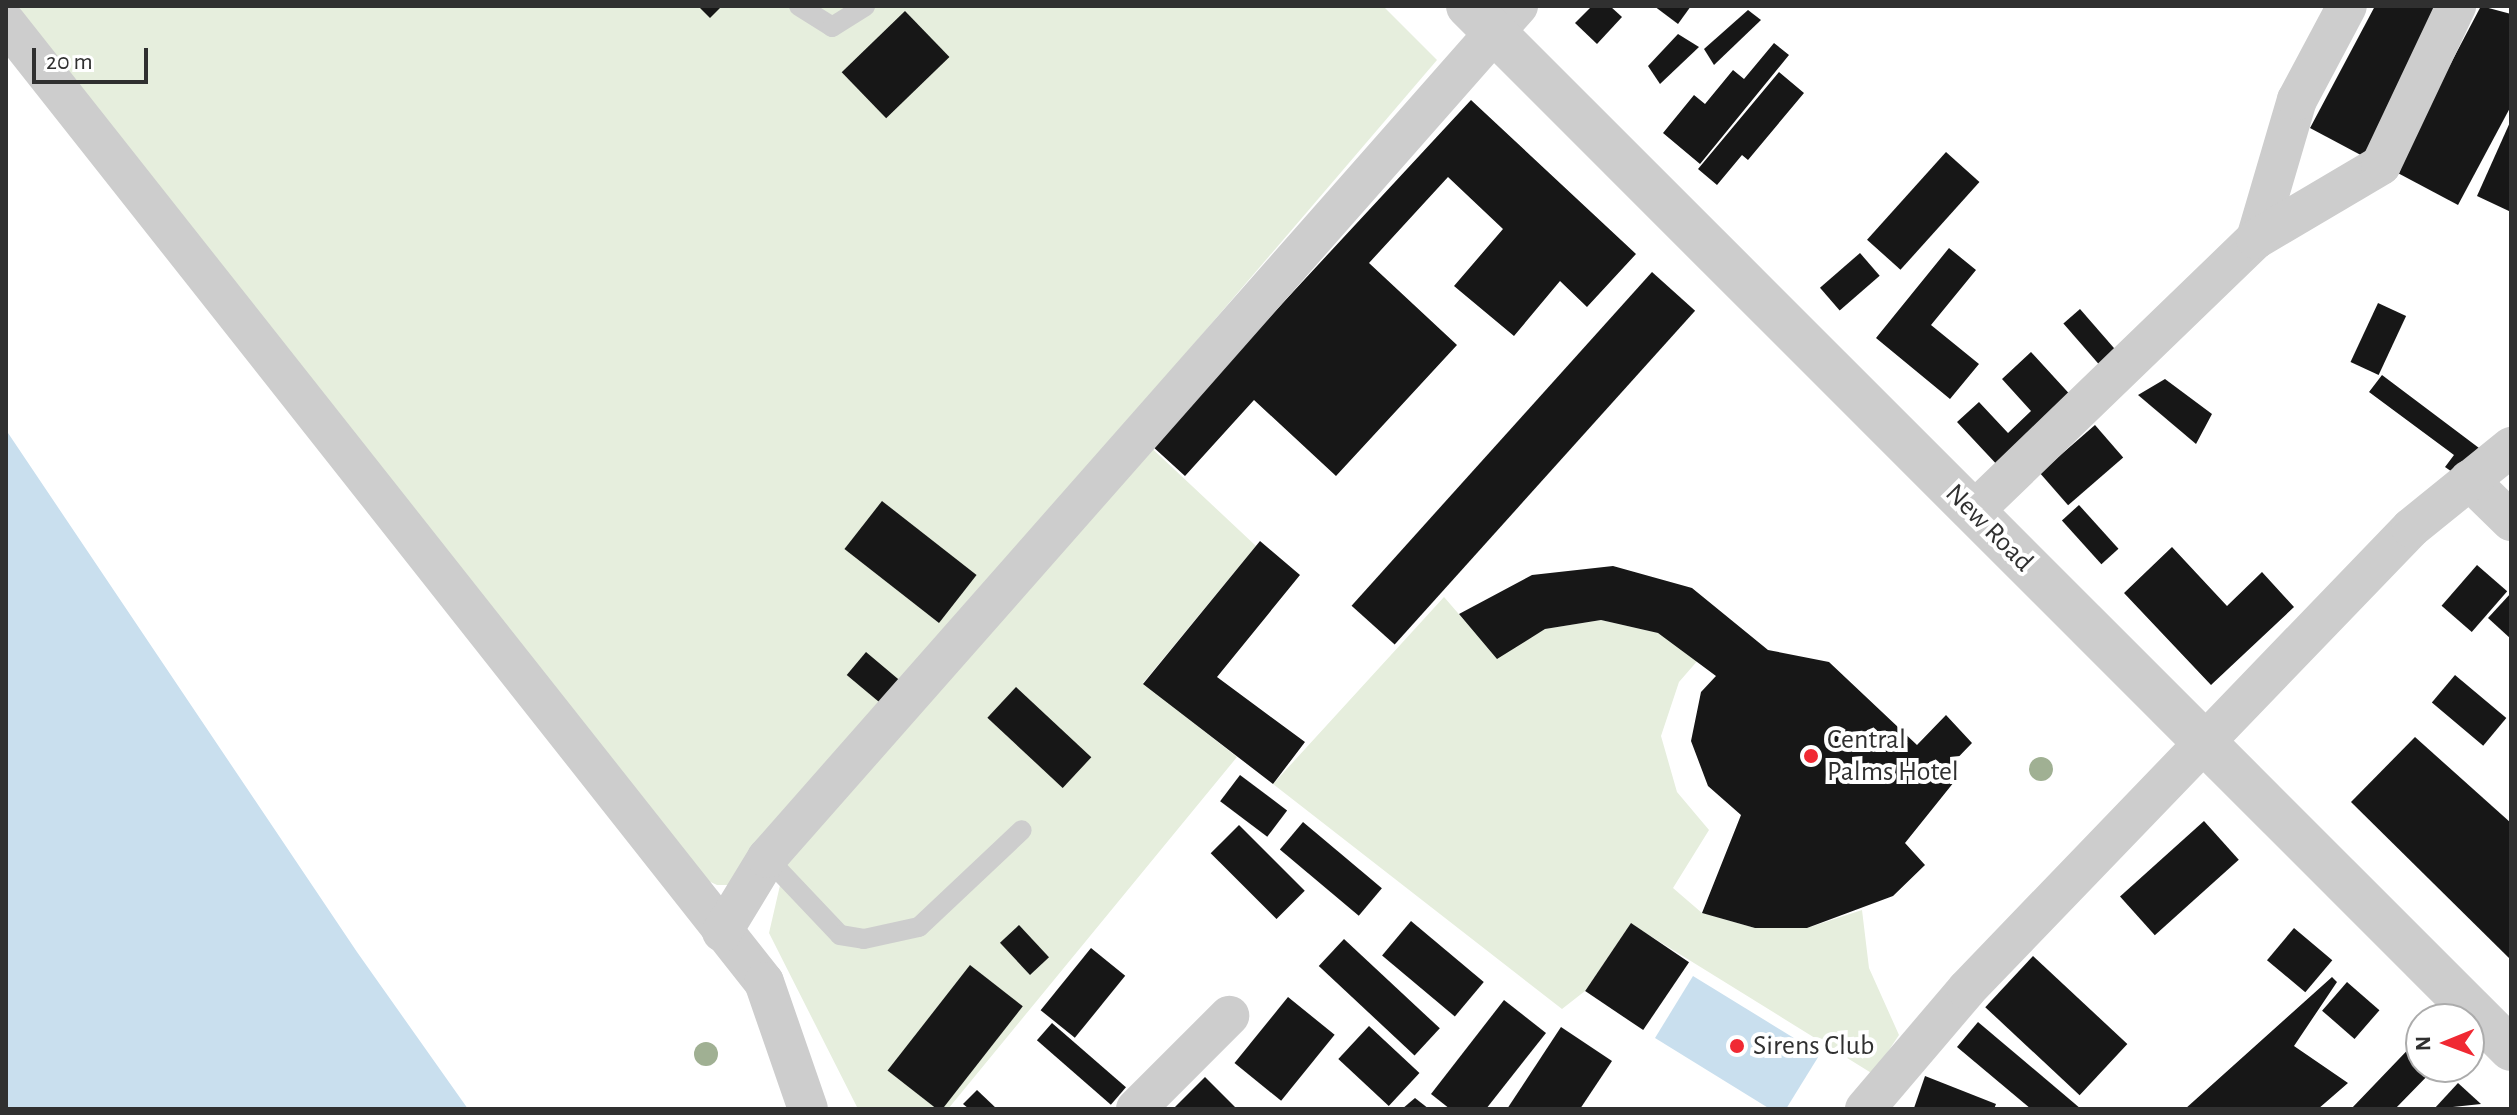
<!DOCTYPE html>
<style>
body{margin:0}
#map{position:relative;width:2517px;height:1115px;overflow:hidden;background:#fff;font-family:"Alegreya Sans",sans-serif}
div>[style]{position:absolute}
.green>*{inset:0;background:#e6eedd}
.water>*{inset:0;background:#c9dfee}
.building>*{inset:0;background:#171717;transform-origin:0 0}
.service>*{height:20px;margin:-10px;padding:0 10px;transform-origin:10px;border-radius:10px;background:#cdcdcd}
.minor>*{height:40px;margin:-20px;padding:0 20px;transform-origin:20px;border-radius:20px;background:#cdcdcd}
.tertiary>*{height:44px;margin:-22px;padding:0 22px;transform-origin:22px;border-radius:22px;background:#cdcdcd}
.trees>*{width:24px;height:24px;margin:-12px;border-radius:50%;background:#a0b093}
.dots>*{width:22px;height:22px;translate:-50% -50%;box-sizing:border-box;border:4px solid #fff;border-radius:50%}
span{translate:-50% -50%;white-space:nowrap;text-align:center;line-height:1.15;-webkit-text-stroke:8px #fff;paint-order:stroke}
.street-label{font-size:28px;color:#303030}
.poi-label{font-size:28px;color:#303030}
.left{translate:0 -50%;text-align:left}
.frame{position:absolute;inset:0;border:8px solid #303030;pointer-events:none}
.north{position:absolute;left:2405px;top:1003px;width:80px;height:80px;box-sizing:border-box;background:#fff;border:2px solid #acacac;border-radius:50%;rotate:269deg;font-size:22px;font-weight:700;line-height:32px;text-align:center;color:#303030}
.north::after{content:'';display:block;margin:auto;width:28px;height:36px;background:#f02933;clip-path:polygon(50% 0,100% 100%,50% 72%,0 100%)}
.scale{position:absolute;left:32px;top:48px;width:116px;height:36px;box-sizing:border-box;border:4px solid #303030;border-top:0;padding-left:10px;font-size:24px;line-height:28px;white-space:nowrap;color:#303030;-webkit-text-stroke:6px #fff;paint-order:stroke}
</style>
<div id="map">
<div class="green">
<div style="clip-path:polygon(17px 6px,1383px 6px,1437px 60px,731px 885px,717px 885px,704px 879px)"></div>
<div style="clip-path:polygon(1143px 440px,1256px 546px,1143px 683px,1237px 757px,948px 1109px,858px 1109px,769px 933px,784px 868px)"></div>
<div style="clip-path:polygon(1444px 597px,1497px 658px,1545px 629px,1601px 620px,1658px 633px,1699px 659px,1679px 682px,1661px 736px,1677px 792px,1709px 830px,1673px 888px,1702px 913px,1755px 928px,1807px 928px,1862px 910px,1869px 968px,1899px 1035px,1873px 1074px,1631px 924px,1585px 991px,1562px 1009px,1273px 784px)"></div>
</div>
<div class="water">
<div style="clip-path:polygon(6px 430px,357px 952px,468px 1109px,6px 1109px)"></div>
<div style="clip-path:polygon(1693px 976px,1820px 1054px,1786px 1109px,1770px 1109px,1655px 1038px)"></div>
</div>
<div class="building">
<div style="clip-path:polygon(698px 6px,722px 6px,710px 18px)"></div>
<div style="clip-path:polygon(1592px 6px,1610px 6px,1622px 17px,1597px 44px,1575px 23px)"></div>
<div style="clip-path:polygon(1654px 6px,1691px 6px,1678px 24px)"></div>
<div style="clip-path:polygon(2375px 6px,2442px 6px,2372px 161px,2310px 128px)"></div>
<div style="clip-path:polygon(2481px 6px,2511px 14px,2511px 106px,2458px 205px,2394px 171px)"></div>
<div style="clip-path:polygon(1748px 10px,1761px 20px,1714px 65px,1704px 49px)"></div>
<div style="left:905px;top:11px;width:64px;height:88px;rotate:46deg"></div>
<div style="clip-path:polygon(1678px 34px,1699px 47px,1660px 84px,1648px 66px)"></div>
<div style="clip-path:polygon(1774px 43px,1789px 55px,1700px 164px,1663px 133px,1694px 95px,1705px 104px,1733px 70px,1744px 79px)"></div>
<div style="clip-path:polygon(1779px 72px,1804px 93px,1748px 160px,1742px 155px,1717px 185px,1698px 169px)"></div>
<div style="clip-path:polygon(1471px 100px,1636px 254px,1587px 307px,1560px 281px,1514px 336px,1454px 286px,1503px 229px,1448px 177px,1369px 263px,1457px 345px,1336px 476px,1254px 400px,1185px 476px,1151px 445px)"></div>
<div style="clip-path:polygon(2511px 120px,2511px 212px,2477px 196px)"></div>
<div style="left:1946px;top:152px;width:45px;height:118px;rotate:42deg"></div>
<div style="clip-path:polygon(1949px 248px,1976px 270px,1931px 325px,1979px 364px,1950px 399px,1876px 338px)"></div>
<div style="left:1860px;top:253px;width:30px;height:53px;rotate:49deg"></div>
<div style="left:1652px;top:272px;width:58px;height:449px;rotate:42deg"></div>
<div style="left:2378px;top:303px;width:31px;height:65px;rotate:25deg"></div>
<div style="left:2080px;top:309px;width:64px;height:22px;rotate:49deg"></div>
<div style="clip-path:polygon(2031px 352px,2075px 400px,2001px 469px,1957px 422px,1979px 402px,2008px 433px,2031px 411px,2002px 379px)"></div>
<div style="clip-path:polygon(2382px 375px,2479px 448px,2458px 476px,2445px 467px,2454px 455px,2369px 392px)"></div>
<div style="clip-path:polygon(2165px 379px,2212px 414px,2196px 444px,2138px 395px)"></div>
<div style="left:2095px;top:425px;width:43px;height:73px;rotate:49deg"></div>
<div style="left:882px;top:501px;width:120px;height:61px;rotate:38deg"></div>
<div style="left:2079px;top:505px;width:59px;height:23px;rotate:48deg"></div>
<div style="clip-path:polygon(1260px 541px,1300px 575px,1217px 677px,1305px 742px,1273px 784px,1143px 684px)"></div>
<div style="clip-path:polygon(2172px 547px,2227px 606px,2262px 572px,2294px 607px,2211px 685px,2124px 593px)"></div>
<div style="left:2477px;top:565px;width:40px;height:54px;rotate:41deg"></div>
<div style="clip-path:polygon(1613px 566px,1692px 588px,1768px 650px,1829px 662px,1917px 745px,1946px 715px,1972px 743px,1944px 772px,1954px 782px,1905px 843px,1925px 865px,1893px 896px,1807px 928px,1755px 928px,1702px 913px,1741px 815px,1708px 786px,1691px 741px,1701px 692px,1716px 676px,1658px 633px,1601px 620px,1545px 629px,1497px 659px,1459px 614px,1532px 575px)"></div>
<div style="clip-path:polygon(2511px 593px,2511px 639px,2488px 618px)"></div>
<div style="left:866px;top:652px;width:43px;height:30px;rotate:40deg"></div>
<div style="left:2455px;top:675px;width:67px;height:36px;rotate:40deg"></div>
<div style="left:1016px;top:687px;width:103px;height:42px;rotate:43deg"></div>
<div style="clip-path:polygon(2415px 737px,2511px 823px,2511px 960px,2351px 802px)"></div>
<div style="left:1240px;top:775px;width:59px;height:33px;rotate:37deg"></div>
<div style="left:2204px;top:821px;width:52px;height:113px;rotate:48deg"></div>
<div style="left:1303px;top:822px;width:103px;height:36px;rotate:40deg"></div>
<div style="left:1239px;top:825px;width:93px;height:40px;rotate:45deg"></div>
<div style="left:1411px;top:921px;width:95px;height:45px;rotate:40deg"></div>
<div style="left:1631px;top:923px;width:70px;height:82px;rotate:34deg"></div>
<div style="left:1019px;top:925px;width:44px;height:26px;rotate:47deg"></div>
<div style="left:2294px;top:928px;width:50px;height:42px;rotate:40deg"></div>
<div style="left:1344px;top:939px;width:131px;height:37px;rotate:43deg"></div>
<div style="left:1091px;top:948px;width:44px;height:80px;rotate:39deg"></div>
<div style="left:2033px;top:956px;width:129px;height:70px;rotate:43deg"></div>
<div style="left:970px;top:965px;width:67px;height:134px;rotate:38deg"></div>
<div style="clip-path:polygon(2332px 977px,2337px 982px,2294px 1046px,2348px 1083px,2318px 1109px,2185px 1109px)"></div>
<div style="left:2347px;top:982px;width:43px;height:38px;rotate:41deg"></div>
<div style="left:1288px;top:997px;width:60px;height:85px;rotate:39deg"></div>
<div style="clip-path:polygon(1504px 1000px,1546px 1033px,1486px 1109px,1450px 1109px,1431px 1094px)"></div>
<div style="clip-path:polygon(1978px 1022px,2081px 1109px,2031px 1109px,1957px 1047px)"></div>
<div style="left:1052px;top:1023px;width:98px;height:23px;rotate:41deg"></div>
<div style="left:1369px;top:1026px;width:69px;height:45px;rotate:43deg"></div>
<div style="clip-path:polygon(1561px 1027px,1612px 1061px,1580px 1109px,1507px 1109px)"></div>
<div style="clip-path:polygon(2421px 1036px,2421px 1067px,2436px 1067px,2395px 1109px,2351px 1109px)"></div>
<div style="clip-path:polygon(1925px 1076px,1996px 1104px,1994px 1109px,1914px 1108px)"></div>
<div style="clip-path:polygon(1205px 1077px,1237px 1109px,1173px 1109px)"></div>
<div style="clip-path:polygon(2458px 1083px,2481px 1104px,2434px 1109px)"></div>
<div style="clip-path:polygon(977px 1090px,997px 1109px,969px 1109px,963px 1104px)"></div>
<div style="clip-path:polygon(1415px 1098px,1429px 1109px,1402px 1109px)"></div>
</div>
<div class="service">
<div style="left:799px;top:6px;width:39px;rotate:32deg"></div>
<div style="left:832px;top:27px;width:39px;rotate:-32deg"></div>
<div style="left:767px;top:858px;width:106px;rotate:46.5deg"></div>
<div style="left:840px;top:935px;width:24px;rotate:9deg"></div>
<div style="left:864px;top:939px;width:56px;rotate:-12.3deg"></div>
<div style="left:919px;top:927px;width:141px;rotate:-43.3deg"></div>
</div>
<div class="minor">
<div style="left:6px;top:23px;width:1222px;rotate:51.68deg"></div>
<div style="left:764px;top:982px;width:134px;rotate:70.9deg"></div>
<div style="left:2256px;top:239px;width:145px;rotate:-73.6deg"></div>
<div style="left:2297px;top:100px;width:106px;rotate:-62deg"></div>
<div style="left:2469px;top:480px;width:59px;rotate:44.3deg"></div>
<div style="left:1973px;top:512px;width:393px;rotate:-44deg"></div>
<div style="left:2256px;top:239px;width:145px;rotate:-30.6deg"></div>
<div style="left:2381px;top:165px;width:176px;rotate:-64.7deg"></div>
<div style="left:722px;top:932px;width:87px;rotate:-58.7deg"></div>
<div style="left:767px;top:858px;width:1136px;rotate:-48.61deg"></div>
<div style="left:1136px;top:1109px;width:132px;rotate:-45deg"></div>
<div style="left:1865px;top:1109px;width:157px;rotate:-49.6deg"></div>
<div style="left:1967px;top:989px;width:640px;rotate:-46.08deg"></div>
<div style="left:2411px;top:528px;width:129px;rotate:-39deg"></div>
</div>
<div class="tertiary">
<div style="left:1468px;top:6px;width:1475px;rotate:45deg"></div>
</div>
<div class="trees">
<div style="left:2041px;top:769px"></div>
<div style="left:706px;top:1054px"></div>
</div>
<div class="dots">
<div style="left:1811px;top:756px;background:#f02933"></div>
<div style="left:1737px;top:1046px;background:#f02933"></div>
</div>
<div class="street-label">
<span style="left:1989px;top:528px;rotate:45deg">New Road</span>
</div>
<div class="poi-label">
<span class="left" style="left:1827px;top:756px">Central<br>Palms Hotel</span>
<span class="left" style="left:1753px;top:1046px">Sirens Club</span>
</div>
<div class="frame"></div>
<div class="north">N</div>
<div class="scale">20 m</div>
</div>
